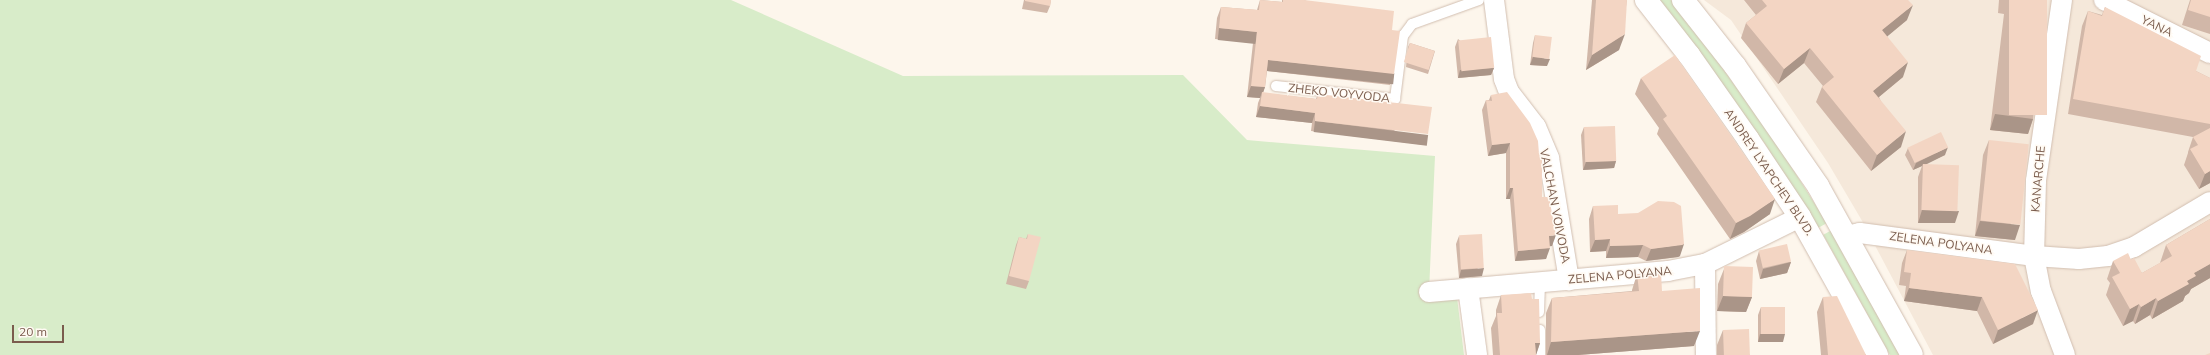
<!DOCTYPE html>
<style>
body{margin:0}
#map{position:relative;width:2210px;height:355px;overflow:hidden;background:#fdf6ec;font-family:Mulish,sans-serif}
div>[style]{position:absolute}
.residential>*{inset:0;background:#f5e8da}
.green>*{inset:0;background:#d8ecc9;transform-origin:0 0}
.roads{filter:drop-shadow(0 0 1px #d1beb0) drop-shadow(0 0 1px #d1beb0)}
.lane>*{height:10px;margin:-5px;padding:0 5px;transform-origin:5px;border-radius:5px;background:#fff}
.street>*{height:20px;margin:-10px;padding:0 10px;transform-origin:10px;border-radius:10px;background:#fff}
.secondary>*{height:22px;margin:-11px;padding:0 11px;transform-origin:11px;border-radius:11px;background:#fff}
.wall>*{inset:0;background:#d1b7a8}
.shaded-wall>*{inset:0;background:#aa9588;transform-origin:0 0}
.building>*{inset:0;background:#f3d5c3;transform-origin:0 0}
span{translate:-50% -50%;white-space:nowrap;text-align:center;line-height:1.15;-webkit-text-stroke:3px #fffaf3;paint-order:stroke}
.street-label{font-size:12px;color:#7a5c4d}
.scale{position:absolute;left:12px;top:325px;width:52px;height:18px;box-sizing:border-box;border:2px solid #7a5c4d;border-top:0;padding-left:5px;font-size:12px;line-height:14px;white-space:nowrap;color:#7a5c4d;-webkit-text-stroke:3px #fffaf3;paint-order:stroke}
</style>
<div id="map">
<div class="residential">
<div style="clip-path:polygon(1704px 0,2210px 0,2210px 355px,1933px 355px,1861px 219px,1828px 163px,1731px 20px)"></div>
</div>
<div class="green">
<div style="clip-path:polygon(0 0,731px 0,903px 76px,1183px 75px,1247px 140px,1435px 156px,1429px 292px,1456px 289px,1464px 355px,0 355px)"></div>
<div style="clip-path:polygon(1659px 0,1671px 0,1710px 51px,1773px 138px,1827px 223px,1818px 228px,1765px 144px)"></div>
<div style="left:1832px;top:230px;width:143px;height:10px;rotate:61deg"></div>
</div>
<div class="roads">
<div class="lane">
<div style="left:1276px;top:86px;width:120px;rotate:6.2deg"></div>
<div style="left:1395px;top:99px;width:64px;rotate:-82.8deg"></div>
<div style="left:1403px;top:36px;width:15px;rotate:-53deg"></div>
<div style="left:1412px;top:24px;width:71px;rotate:-19.7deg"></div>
<div style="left:1539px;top:312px;width:30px;rotate:-88deg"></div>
<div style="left:1540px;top:330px;width:25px;rotate:90deg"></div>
</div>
<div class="street">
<div style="left:1494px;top:0;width:80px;rotate:82.8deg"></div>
<div style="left:1504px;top:79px;width:14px;rotate:69deg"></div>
<div style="left:1509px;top:92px;width:44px;rotate:52.4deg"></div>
<div style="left:1536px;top:127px;width:34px;rotate:67deg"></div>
<div style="left:1549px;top:158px;width:124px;rotate:80.7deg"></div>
<div style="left:2062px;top:0;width:183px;rotate:98.2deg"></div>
<div style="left:2036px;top:181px;width:75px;rotate:91.5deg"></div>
<div style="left:2034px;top:256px;width:36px;rotate:79deg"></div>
<div style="left:2041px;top:291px;width:68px;rotate:69.4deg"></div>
<div style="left:2104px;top:0;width:119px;rotate:26.6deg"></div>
<div style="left:1847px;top:236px;width:13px;rotate:-13deg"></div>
<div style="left:1860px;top:233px;width:176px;rotate:7.5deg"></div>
<div style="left:2034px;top:256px;width:45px;rotate:3.8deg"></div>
<div style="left:2079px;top:259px;width:29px;rotate:-6deg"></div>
<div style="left:2108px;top:256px;width:28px;rotate:-19deg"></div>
<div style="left:2134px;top:247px;width:88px;rotate:-30.6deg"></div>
<div style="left:1705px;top:264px;width:91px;rotate:89.4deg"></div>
<div style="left:1468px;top:288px;width:68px;rotate:82.3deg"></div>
<div style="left:1429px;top:292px;width:240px;rotate:-5deg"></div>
<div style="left:1668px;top:271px;width:38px;rotate:-11deg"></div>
<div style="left:1705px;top:264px;width:106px;rotate:-26.3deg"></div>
</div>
<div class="secondary">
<div style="left:1646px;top:0;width:70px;rotate:52deg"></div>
<div style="left:1689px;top:55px;width:103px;rotate:54.9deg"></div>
<div style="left:1748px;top:139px;width:94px;rotate:56.3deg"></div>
<div style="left:1800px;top:217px;width:158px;rotate:60.8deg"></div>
<div style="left:1683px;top:0;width:84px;rotate:51.8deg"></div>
<div style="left:1735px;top:66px;width:146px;rotate:55.3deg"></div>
<div style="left:1818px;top:186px;width:193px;rotate:60.9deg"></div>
</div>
</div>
<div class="wall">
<div style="clip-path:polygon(1024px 0,1051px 0,1050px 6px,1047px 13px,1022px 9px)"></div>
<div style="clip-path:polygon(1260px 0,1282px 2px,1282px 0,1304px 0,1392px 30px,1394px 74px,1390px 85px,1267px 71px,1265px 87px,1263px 93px,1316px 99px,1318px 94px,1425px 145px,1311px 131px,1312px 123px,1256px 117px,1258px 103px,1260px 98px,1247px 97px,1253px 43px,1215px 39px,1217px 18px,1221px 7px,1257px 10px)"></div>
<div style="clip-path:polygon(1592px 0,1627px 0,1619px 50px,1586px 70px)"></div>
<div style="clip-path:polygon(1744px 0,1908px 0,1907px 20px,1887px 36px,1903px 77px,1879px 97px,1901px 147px,1871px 171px,1816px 102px,1822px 87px,1823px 86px,1804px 63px,1778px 84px,1741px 38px,1746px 23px,1756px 15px)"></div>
<div style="clip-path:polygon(1999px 0,2047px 0,2033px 119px,2028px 134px,1990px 130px,2004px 14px,1998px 13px)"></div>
<div style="clip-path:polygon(2190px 0,2210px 0,2210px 34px,2182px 25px)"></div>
<div style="clip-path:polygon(2105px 7px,2196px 71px,2210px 78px,2210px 183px,2199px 189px,2184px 165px,2188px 153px,2188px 152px,2193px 137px,2068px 114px,2082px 26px,2088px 11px,2102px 15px)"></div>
<div style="clip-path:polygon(1535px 35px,1547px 66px,1530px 65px,1533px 43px)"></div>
<div style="clip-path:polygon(1458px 39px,1494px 68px,1491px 75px,1458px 78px,1455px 47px)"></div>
<div style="clip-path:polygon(1410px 43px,1435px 51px,1428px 74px,1406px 67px,1408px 47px)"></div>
<div style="clip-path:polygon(1641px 78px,1770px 214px,1744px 232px,1730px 239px,1657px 134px,1659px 128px,1635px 94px)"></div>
<div style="clip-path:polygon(1491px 95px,1542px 197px,1552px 246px,1549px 246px,1546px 259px,1515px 261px,1510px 199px,1506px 199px,1506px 153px,1488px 156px,1482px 110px,1486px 100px,1489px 100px)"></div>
<div style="clip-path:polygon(1584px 127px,1616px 161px,1614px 168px,1583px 170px,1581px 135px)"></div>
<div style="clip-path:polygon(1989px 140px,2015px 240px,1975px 236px,1983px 155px)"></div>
<div style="clip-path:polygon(1908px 148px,1945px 155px,1925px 164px,1955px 223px,1918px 223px,1918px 177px,1922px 166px,1913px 170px,1905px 155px)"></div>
<div style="clip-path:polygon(1593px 206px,1618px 214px,1680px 256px,1678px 257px,1646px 261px,1638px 257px,1606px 258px,1606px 251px,1590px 252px,1589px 219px)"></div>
<div style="clip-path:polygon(2210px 219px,2210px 278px,2191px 289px,2189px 293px,2185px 296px,2183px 301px,2152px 319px,2150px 315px,2135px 324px,2133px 321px,2123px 326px,2106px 295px,2110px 283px,2107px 279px,2113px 261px,2131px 260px,2142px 273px,2160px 263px,2166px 245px)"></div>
<div style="clip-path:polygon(1028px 234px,1029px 281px,1026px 289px,1006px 284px,1016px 245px,1019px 237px,1026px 239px)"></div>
<div style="clip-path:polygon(1459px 236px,1482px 276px,1459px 278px,1456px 244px)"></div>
<div style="clip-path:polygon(1907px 250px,2033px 324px,1993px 344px,1977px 311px,1904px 301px,1906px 286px,1899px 285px,1902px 263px)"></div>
<div style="clip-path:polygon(1759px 251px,1791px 262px,1787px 273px,1760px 279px,1756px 261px)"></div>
<div style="clip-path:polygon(1724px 269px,1752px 297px,1746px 312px,1717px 311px,1718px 284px)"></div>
<div style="clip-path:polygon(1637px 274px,1662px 291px,1694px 346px,1578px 355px,1546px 355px,1546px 313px,1552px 298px,1632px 291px,1632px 290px)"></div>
<div style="clip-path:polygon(1501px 295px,1532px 299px,1540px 343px,1536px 355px,1493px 355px,1491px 328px,1496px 316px,1496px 310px)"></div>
<div style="clip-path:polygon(1823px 297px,1866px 355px,1821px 355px,1817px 312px)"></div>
<div style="clip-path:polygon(1761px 307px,1783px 342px,1758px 342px,1758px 315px)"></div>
<div style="clip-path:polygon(1723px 330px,1750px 355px,1717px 355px,1717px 345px)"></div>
</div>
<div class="shaded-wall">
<div style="clip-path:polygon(1913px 5px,1907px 20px,1877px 45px,1882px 30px)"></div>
<div style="left:1219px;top:28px;width:38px;height:12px;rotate:6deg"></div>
<div style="clip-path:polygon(1625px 34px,1619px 50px,1586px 70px,1592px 55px)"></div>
<div style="clip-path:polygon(1810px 48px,1804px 63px,1778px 84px,1784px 69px)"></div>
<div style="clip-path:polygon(1533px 57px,1550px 59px,1547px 66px,1530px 65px)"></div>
<div style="left:1268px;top:60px;width:127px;height:11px;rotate:6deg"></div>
<div style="clip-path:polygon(1908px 62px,1903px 77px,1868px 106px,1873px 91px)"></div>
<div style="clip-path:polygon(1494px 68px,1491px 75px,1458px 78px,1460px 70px)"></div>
<div style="clip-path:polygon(1251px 86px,1265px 87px,1261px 98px,1262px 92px,1260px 98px,1247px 97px)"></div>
<div style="clip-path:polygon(1260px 106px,1315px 113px,1312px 123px,1256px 117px)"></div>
<div style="clip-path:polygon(1995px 114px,2033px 119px,2028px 134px,1990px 130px)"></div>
<div style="left:1315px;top:121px;width:114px;height:11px;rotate:7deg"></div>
<div style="clip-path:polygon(1906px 131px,1901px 147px,1871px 171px,1877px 155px)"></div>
<div style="clip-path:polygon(1510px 143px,1506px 153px,1488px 156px,1492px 145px)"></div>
<div style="clip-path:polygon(1948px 147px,1945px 155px,1923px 166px,1923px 164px,1922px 166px,1913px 170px,1916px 163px)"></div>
<div style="clip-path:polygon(1616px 161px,1614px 168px,1583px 170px,1586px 162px)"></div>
<div style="clip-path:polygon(2210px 171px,2210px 183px,2199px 189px,2205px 174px)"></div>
<div style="clip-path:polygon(1510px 188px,1513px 188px,1510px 199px,1506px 199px)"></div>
<div style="clip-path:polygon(1775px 199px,1770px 214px,1744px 232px,1730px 239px,1736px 223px)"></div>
<div style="clip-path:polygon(1922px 210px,1959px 211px,1955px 223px,1918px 223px)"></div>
<div style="clip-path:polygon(1980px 221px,2020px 225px,2015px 240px,1975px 236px)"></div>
<div style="clip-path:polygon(1556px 235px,1552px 246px,1545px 247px,1549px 236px)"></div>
<div style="clip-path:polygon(1610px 239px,1606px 251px,1590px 252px,1595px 240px)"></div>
<div style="clip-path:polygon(1684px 244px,1680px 256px,1678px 257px,1646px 261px,1651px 249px)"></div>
<div style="clip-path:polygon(1643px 245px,1638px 257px,1606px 258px,1610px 246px)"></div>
<div style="clip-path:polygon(1550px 248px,1546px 259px,1515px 261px,1518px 251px)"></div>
<div style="clip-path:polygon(1791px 262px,1787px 273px,1760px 279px,1763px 269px)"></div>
<div style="clip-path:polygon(2210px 264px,2210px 278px,2191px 289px,2189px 293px,2185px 296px,2183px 301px,2152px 319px,2158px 301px,2187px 281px,2194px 273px)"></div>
<div style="clip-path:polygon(1484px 268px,1482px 276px,1459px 278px,1461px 270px)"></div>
<div style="clip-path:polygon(1909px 288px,1982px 297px,1977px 311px,1904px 301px)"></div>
<div style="clip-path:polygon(1723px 296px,1752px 297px,1746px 312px,1717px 311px)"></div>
<div style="clip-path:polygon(2156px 298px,2150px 315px,2135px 324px,2141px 307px)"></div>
<div style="clip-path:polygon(2139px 304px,2133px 321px,2123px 326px,2130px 309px)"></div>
<div style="clip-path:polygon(2038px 310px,2033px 324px,1993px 344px,1998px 330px)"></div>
<div style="clip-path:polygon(1700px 331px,1694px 346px,1578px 355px,1547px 355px,1551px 342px)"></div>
<div style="clip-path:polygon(1760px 334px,1785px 334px,1783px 342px,1758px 342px)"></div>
<div style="clip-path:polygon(1535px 343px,1540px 343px,1536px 355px)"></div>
</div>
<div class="building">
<div style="clip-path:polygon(1025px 0,1051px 0,1050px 6px,1025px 1px)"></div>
<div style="clip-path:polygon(1260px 0,1283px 2px,1283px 0,1304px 0,1394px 11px,1392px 30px,1400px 31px,1394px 74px,1268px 60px,1265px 87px,1251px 86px,1257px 32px,1219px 28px,1221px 7px,1259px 10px)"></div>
<div style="clip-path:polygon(1596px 0,1627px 0,1625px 34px,1592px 55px)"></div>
<div style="clip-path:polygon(1762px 0,1908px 0,1913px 5px,1882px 30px,1908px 62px,1873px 91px,1906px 131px,1877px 155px,1822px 87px,1834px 77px,1810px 48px,1784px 69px,1746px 23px,1767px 6px)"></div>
<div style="left:2009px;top:0;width:38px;height:115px"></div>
<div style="clip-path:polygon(2191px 0,2210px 0,2210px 17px,2188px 10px)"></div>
<div style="clip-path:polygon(2105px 7px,2201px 56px,2196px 71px,2210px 78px,2210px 124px,2073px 99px,2088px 11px,2102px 16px)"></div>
<div style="left:1535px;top:35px;width:17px;height:22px;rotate:7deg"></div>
<div style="left:1491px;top:37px;width:31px;height:33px;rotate:84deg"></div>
<div style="left:1410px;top:43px;width:26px;height:20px;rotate:18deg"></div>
<div style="clip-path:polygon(1675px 55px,1775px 199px,1750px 216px,1736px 223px,1663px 119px,1667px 116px,1641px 78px)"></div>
<div style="clip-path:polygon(1262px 92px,1317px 99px,1318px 94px,1432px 107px,1428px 134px,1315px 121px,1315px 113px,1260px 106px)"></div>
<div style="clip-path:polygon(1507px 92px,1530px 123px,1538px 141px,1539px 154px,1542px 154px,1542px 197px,1549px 197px,1556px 235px,1549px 236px,1550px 248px,1518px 251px,1513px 188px,1510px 188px,1510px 143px,1492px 145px,1486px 100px,1492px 101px,1491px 95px)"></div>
<div style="left:1615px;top:126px;width:35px;height:31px;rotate:88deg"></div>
<div style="clip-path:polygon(2210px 128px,2210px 171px,2205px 174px,2190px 149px,2198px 145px,2193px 137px)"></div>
<div style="left:1941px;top:132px;width:17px;height:37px;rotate:65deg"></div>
<div style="left:1989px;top:140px;width:40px;height:81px;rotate:6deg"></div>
<div style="left:1923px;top:164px;width:36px;height:46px;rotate:2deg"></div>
<div style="clip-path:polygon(1658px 201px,1674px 202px,1681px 206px,1684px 244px,1682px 245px,1651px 249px,1643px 245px,1610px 246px,1610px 239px,1595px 240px,1593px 206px,1618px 205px,1618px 214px,1638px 213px)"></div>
<div style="clip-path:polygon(2210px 219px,2210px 264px,2194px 273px,2196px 276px,2187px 281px,2189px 284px,2158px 301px,2156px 298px,2141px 307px,2139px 304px,2130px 309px,2112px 277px,2120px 273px,2113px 261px,2128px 253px,2131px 260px,2134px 258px,2142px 273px,2172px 256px,2166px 245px)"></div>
<div style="clip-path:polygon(1028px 234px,1041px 237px,1029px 281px,1009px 276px,1019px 237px,1027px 239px)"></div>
<div style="left:1482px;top:234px;width:34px;height:23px;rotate:87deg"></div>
<div style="left:1787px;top:244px;width:18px;height:29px;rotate:77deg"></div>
<div style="clip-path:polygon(1907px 250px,2015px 264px,2038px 310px,1998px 330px,1982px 297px,1909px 288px,1911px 273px,1904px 272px)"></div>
<div style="left:1753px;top:267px;width:30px;height:29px;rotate:92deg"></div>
<div style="clip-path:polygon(1661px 273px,1662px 291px,1700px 288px,1700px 331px,1551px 342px,1552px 298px,1639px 291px,1637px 274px)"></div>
<div style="clip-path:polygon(1531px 293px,1532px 299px,1539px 299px,1540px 343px,1535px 343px,1536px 355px,1500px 355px,1497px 313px,1502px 313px,1501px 295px)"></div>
<div style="clip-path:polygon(1837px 296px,1866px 355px,1828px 355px,1823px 297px)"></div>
<div style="left:1761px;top:307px;width:24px;height:27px"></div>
<div style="left:1749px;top:329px;width:26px;height:26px;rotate:88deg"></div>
<div style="clip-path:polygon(2210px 353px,2210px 355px,2205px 355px)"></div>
</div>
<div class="street-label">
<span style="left:2157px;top:26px;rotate:26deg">YANA</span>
<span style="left:1339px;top:93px;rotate:6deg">ZHEKO VOYVODA</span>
<span style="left:1769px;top:172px;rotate:56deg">ANDREY LYAPCHEV BLVD.</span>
<span style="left:2038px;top:179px;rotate:-85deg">KANARCHE</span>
<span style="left:1555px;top:206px;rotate:79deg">VALCHAN VOIVODA</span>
<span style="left:1941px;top:243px;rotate:8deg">ZELENA POLYANA</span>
<span style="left:1620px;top:275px;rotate:-5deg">ZELENA POLYANA</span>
</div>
<div class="scale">20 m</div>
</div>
